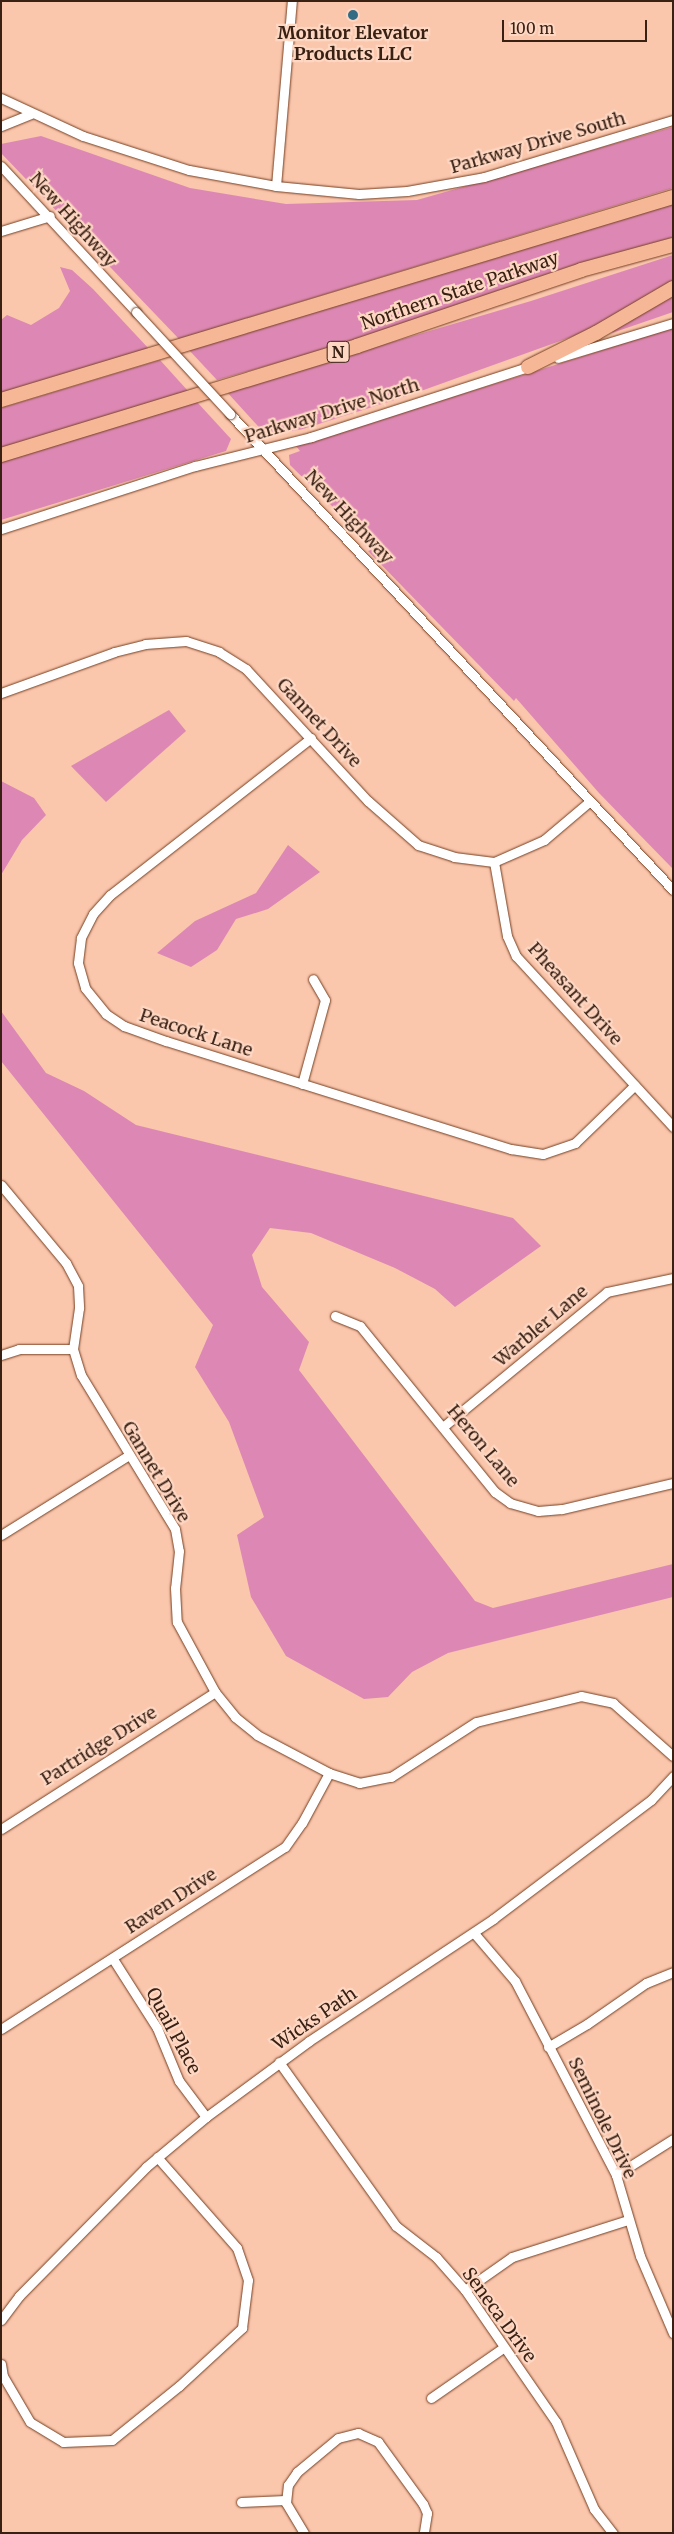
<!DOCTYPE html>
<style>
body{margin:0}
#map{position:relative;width:674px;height:2534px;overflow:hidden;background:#fac6ac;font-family:Merriweather,serif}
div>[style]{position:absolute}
.green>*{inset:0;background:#dd88b4}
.roads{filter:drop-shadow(0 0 1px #753f21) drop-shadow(0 0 1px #753f21)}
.minor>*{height:9px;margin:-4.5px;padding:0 4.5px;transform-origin:4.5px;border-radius:4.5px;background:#fff}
.highway>*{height:14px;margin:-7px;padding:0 7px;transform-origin:7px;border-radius:7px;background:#f6b796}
.bridges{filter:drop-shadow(0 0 1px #753f21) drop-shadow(0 0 1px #753f21)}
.minor-bridge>*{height:9px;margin:-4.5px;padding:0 4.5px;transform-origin:4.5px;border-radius:4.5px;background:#fff}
.dots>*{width:14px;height:14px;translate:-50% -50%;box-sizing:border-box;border:2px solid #fed7c3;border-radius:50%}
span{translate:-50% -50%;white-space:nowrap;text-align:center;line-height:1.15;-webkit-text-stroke:4.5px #fed7c3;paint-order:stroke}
.shield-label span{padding:1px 4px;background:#fed7c3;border:1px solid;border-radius:4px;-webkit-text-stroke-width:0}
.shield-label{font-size:16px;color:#382013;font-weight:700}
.poi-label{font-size:18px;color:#382013;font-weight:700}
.street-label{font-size:18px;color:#382013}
.frame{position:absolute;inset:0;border:2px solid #382013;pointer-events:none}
.scale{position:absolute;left:502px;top:20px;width:145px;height:22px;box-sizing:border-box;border:2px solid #382013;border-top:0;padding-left:6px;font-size:15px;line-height:18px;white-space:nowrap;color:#382013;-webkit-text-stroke:4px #fed7c3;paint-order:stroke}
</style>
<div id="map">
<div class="green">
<div style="clip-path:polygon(673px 127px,673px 188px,179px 339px,1px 153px,1px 144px,41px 136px,190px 188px,286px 204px,417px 200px)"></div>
<div style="clip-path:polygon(673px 202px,673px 241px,352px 342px,217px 380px,188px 349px)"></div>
<div style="clip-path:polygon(673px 255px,673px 283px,588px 331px,407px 396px,303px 429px,267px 436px,226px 391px,531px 301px)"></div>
<div style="clip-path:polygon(60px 267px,72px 270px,93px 289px,150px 350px,1px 393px,1px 320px,7px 315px,31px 325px,59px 308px,70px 291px)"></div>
<div style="clip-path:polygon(673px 296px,673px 312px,612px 333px,615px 326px)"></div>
<div style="clip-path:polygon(673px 328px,673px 869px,599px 793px,516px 698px,514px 701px,368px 551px,382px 545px,355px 514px,334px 508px,290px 465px,289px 455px,300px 451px,296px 446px)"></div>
<div style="clip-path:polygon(160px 360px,188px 391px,1px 448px,1px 408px)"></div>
<div style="clip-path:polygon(197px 402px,231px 439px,226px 451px,1px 520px,1px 462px)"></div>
<div style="clip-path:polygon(169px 710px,186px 731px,106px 802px,71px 766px)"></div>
<div style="clip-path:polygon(1px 781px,34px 798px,46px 815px,22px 840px,1px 875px)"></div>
<div style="clip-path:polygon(288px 845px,320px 872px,268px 909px,236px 919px,217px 950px,191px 967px,157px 953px,195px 921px,256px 893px)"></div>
<div style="clip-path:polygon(1px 1011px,46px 1073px,84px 1091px,136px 1125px,513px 1218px,541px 1246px,455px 1307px,435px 1289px,395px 1268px,311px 1233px,270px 1228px,252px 1255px,262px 1287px,309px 1342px,299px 1370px,475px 1601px,493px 1608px,673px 1564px,673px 1597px,448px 1653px,412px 1672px,388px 1697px,364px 1699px,286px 1656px,251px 1597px,237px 1535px,264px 1517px,229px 1422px,195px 1367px,213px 1325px,1px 1061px)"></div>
</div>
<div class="roads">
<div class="minor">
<div style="left:1px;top:98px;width:90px;rotate:24.9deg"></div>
<div style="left:83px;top:136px;width:111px;rotate:17.8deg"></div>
<div style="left:189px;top:170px;width:88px;rotate:10.4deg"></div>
<div style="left:276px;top:186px;width:83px;rotate:5.5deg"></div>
<div style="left:359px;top:194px;width:48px;rotate:-3.6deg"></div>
<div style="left:407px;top:191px;width:78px;rotate:-10.3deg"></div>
<div style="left:484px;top:177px;width:197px;rotate:-16.8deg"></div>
<div style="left:1px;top:126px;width:32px;rotate:-22deg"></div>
<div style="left:1px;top:166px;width:199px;rotate:47.2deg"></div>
<div style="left:276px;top:186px;width:186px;rotate:-85.1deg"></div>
<div style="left:1px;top:231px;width:51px;rotate:-17deg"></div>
<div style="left:558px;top:358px;width:120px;rotate:-16.9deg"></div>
<div style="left:230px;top:414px;width:650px;rotate:47.06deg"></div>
<div style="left:1px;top:529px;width:204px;rotate:-18deg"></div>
<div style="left:195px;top:466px;width:120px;rotate:-14deg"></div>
<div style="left:311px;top:437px;width:231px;rotate:-17.9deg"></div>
<div style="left:1px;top:693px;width:120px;rotate:-19.9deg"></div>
<div style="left:114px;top:652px;width:32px;rotate:-14deg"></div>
<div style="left:145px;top:644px;width:41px;rotate:-4.2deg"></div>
<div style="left:186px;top:641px;width:35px;rotate:18deg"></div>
<div style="left:219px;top:652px;width:32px;rotate:32deg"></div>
<div style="left:246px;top:669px;width:180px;rotate:47.3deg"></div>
<div style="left:368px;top:801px;width:67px;rotate:41.3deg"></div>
<div style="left:418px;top:845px;width:38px;rotate:18deg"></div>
<div style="left:454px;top:857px;width:40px;rotate:7.1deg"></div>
<div style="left:494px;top:862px;width:55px;rotate:-23.7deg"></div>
<div style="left:544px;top:840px;width:59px;rotate:-40.2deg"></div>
<div style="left:311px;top:738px;width:255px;rotate:142deg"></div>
<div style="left:110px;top:895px;width:25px;rotate:132deg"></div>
<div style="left:93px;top:914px;width:27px;rotate:117deg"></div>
<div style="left:81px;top:938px;width:25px;rotate:97deg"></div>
<div style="left:78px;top:963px;width:26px;rotate:74deg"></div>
<div style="left:85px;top:988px;width:33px;rotate:51deg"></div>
<div style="left:106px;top:1014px;width:22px;rotate:34deg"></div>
<div style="left:124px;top:1026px;width:45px;rotate:19.7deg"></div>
<div style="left:166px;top:1041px;width:362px;rotate:17.4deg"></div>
<div style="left:511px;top:1149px;width:32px;rotate:9deg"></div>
<div style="left:543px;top:1154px;width:34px;rotate:-19deg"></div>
<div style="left:575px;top:1143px;width:83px;rotate:-44deg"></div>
<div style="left:494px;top:862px;width:75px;rotate:80deg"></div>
<div style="left:507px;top:936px;width:22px;rotate:66deg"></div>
<div style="left:516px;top:956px;width:232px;rotate:47.4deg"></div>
<div style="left:302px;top:1084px;width:87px;rotate:-74.7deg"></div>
<div style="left:325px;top:1000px;width:24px;rotate:-120deg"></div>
<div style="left:1px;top:1185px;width:102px;rotate:50.2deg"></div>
<div style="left:66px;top:1263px;width:26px;rotate:62deg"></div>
<div style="left:78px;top:1286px;width:22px;rotate:87deg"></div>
<div style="left:79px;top:1308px;width:41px;rotate:98.3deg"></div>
<div style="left:73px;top:1349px;width:27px;rotate:73deg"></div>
<div style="left:81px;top:1375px;width:180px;rotate:58.6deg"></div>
<div style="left:175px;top:1529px;width:22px;rotate:80deg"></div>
<div style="left:179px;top:1551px;width:37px;rotate:96deg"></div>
<div style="left:175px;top:1588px;width:34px;rotate:87deg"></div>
<div style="left:177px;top:1622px;width:80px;rotate:61.5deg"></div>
<div style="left:215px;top:1692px;width:32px;rotate:51deg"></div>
<div style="left:235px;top:1717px;width:28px;rotate:39deg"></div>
<div style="left:257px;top:1735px;width:81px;rotate:27.8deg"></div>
<div style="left:329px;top:1773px;width:32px;rotate:18deg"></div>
<div style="left:359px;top:1783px;width:33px;rotate:-11deg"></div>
<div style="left:391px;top:1777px;width:101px;rotate:-32.9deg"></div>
<div style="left:476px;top:1722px;width:108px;rotate:-13.9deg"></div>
<div style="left:581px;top:1696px;width:33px;rotate:12deg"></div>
<div style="left:613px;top:1703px;width:80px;rotate:41.5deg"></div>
<div style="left:335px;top:1316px;width:27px;rotate:22deg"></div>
<div style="left:360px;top:1326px;width:214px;rotate:50.9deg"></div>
<div style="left:495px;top:1492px;width:19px;rotate:36deg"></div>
<div style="left:510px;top:1503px;width:29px;rotate:16deg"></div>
<div style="left:538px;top:1511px;width:24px;rotate:-5deg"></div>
<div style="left:562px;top:1509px;width:114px;rotate:-13.2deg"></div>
<div style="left:1px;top:1355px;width:19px;rotate:-18deg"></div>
<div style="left:19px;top:1349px;width:54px"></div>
<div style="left:444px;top:1426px;width:211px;rotate:-39.4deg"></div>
<div style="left:607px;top:1292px;width:67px;rotate:-12deg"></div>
<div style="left:1px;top:1535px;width:151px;rotate:-32deg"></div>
<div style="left:1px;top:1829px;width:254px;rotate:-32.6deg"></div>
<div style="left:474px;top:1933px;width:63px;rotate:49.5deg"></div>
<div style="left:515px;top:1981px;width:219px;rotate:62.5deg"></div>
<div style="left:616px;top:2175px;width:84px;rotate:73.5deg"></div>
<div style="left:640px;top:2256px;width:84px;rotate:66.8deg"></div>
<div style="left:113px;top:1959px;width:82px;rotate:57.5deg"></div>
<div style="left:157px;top:2028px;width:57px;rotate:67.5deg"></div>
<div style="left:179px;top:2081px;width:45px;rotate:53.1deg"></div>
<div style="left:1px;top:2029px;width:337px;rotate:-32.7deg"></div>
<div style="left:285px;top:1847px;width:29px;rotate:-55deg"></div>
<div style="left:302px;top:1823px;width:57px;rotate:-61.6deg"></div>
<div style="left:548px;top:2047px;width:45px;rotate:-30.5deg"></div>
<div style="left:587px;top:2024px;width:72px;rotate:-34.8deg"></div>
<div style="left:646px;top:1983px;width:29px;rotate:-22deg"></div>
<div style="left:279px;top:2062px;width:201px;rotate:54.5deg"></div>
<div style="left:396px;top:2226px;width:51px;rotate:37.8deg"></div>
<div style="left:436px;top:2257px;width:44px;rotate:48.7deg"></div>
<div style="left:465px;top:2290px;width:160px;rotate:55.4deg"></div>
<div style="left:556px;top:2422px;width:95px;rotate:66.4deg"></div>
<div style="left:594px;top:2509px;width:31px;rotate:52deg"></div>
<div style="left:616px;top:2175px;width:67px;rotate:-32.3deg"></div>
<div style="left:465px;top:2290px;width:57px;rotate:-35.1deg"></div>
<div style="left:512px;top:2257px;width:122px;rotate:-17.7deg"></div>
<div style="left:1px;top:2320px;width:30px;rotate:-53deg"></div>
<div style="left:19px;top:2296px;width:181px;rotate:-45.4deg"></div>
<div style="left:146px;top:2167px;width:78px;rotate:-39.8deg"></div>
<div style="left:206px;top:2117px;width:128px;rotate:-36.4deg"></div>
<div style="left:309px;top:2041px;width:221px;rotate:-33.5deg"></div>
<div style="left:493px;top:1919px;width:198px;rotate:-37deg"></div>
<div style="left:651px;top:1800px;width:33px;rotate:-47deg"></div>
<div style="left:1px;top:2364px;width:12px;rotate:81deg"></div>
<div style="left:3px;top:2376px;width:53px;rotate:59.6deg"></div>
<div style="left:30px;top:2422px;width:39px;rotate:31deg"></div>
<div style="left:63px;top:2442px;width:49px;rotate:-2.3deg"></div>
<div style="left:112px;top:2440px;width:86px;rotate:-38.9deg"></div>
<div style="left:179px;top:2386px;width:86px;rotate:-42.6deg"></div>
<div style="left:242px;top:2328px;width:48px;rotate:-82.9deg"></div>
<div style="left:248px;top:2280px;width:34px;rotate:-109deg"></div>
<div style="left:237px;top:2248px;width:121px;rotate:-131.3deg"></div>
<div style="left:431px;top:2398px;width:88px;rotate:-34.8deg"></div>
<div style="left:241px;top:2502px;width:44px;rotate:-2.6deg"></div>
<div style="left:304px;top:2533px;width:35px;rotate:-121deg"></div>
<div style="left:286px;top:2503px;width:18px;rotate:-84deg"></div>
<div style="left:288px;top:2485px;width:16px;rotate:-55deg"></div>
<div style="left:297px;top:2472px;width:53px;rotate:-39.7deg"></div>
<div style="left:338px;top:2438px;width:21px;rotate:-14deg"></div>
<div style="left:358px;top:2433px;width:22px;rotate:24deg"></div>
<div style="left:378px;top:2442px;width:77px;rotate:54deg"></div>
<div style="left:423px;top:2504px;width:10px;rotate:66deg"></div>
<div style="left:427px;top:2513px;width:20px;rotate:99deg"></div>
</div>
<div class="highway">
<div style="left:528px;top:367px;width:76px;rotate:-26.6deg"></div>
<div style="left:596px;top:333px;width:89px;rotate:-30.3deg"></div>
<div style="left:1px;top:400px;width:702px;rotate:-16.81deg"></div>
<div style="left:1px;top:455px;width:372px;rotate:-17deg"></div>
<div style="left:357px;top:346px;width:237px;rotate:-18.7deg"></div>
<div style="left:581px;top:270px;width:95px;rotate:-15.2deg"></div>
</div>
</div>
<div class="bridges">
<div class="minor-bridge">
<div style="left:136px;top:312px;width:139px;rotate:47.3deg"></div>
</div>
</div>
<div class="dots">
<div style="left:353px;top:15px;background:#316c84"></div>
</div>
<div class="shield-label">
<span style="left:338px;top:352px">N</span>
</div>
<div class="poi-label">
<span style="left:353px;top:44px">Monitor Elevator<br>Products LLC</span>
</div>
<div class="street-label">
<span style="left:538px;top:143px;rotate:-16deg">Parkway Drive South</span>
<span style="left:73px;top:220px;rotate:48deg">New Highway</span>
<span style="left:460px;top:291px;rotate:-19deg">Northern State Parkway</span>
<span style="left:332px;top:411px;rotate:-17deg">Parkway Drive North</span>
<span style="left:349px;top:517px;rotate:47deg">New Highway</span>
<span style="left:319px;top:723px;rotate:47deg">Gannet Drive</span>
<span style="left:575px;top:994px;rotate:48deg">Pheasant Drive</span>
<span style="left:196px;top:1033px;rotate:18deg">Peacock Lane</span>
<span style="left:541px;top:1326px;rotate:-40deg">Warbler Lane</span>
<span style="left:483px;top:1446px;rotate:50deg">Heron Lane</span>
<span style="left:156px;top:1472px;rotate:59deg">Gannet Drive</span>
<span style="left:99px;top:1746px;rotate:-32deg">Partridge Drive</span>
<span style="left:171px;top:1901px;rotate:-33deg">Raven Drive</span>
<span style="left:315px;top:2019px;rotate:-34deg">Wicks Path</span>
<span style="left:173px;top:2031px;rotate:62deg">Quail Place</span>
<span style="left:602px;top:2118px;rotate:64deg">Seminole Drive</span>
<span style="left:499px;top:2315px;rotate:54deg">Seneca Drive</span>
</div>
<div class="frame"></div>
<div class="scale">100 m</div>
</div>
